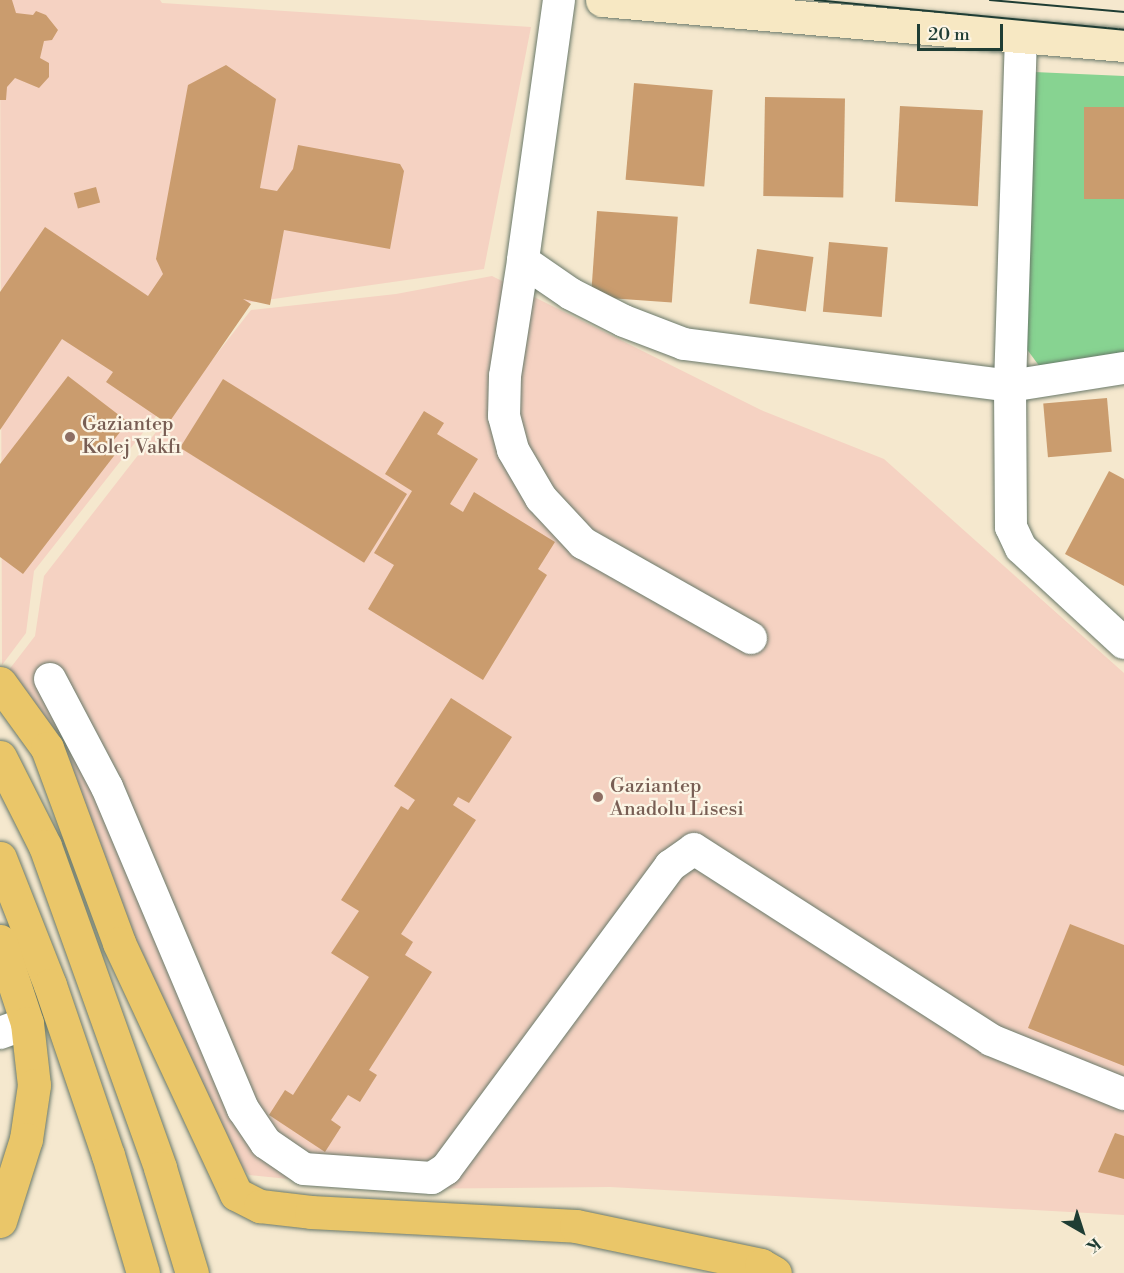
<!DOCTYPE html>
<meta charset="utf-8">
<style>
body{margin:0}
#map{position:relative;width:1124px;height:1273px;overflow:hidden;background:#f5e8ce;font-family:"Libre Bodoni",serif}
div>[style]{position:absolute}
.built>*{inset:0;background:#f5d2c2}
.green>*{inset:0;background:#87d391}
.building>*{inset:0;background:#ca9c6e;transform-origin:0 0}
.roads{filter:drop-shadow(0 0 2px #6a796a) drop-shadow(0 0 2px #6a796a)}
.street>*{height:32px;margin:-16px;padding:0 16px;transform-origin:16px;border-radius:16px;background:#fff}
.secondary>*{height:33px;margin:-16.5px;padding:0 16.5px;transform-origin:16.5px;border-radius:16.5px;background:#f7e8c3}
.highway>*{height:33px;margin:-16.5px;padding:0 16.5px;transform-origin:16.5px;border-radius:16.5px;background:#eac669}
.tram>*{height:1.5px;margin:-0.75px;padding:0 0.75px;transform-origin:0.75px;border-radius:0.75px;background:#1f3d34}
.dots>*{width:16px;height:16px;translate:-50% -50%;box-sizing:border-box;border:3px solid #fcf5e5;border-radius:50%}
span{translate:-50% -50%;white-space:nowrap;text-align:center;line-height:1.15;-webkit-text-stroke:4.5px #fcf5e5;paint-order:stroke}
.education-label{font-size:20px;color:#785e54}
.left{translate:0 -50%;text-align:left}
.north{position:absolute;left:1052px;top:1201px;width:60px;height:60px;-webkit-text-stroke:4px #fcf5e5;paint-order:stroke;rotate:141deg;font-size:16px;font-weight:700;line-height:24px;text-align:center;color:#1f3d34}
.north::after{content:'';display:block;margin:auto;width:21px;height:27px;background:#1f3d34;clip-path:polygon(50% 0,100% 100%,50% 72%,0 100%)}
.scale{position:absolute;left:917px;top:24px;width:86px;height:27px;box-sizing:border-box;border:3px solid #1f3d34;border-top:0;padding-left:8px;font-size:18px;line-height:21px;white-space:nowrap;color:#1f3d34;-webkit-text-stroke:4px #fcf5e5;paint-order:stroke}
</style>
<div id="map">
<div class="built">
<div style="clip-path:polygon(0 0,160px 0,162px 3px,531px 27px,484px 269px,245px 303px,34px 571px,26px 633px,2px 665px)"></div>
<div style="clip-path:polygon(492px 276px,761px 410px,884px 459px,1124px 673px,1124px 1215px,610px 1187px,387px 1189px,249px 1175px,221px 1141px,5px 675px,35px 636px,44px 576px,251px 310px,396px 294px)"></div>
</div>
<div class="green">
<div style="clip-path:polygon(1034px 72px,1124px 76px,1124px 352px,1040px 367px,1026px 348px)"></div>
</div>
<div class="building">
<div style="clip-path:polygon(0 0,12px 0,16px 13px,33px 15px,36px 11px,46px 15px,58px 30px,52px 40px,44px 41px,40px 58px,49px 63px,49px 77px,39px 88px,15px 78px,7px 87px,6px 100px,0 100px)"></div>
<div style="clip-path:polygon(226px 65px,276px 99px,260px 188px,277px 191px,293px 169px,298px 145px,400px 164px,404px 171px,390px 249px,284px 230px,270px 305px,243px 299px,251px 304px,168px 424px,106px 382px,113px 372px,62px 339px,0 430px,0 292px,45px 227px,148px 296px,163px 274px,156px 259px,188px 85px)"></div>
<div style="left:634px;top:83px;width:79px;height:97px;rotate:5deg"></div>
<div style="left:765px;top:97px;width:80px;height:99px;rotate:1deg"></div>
<div style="left:900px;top:106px;width:83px;height:96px;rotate:3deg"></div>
<div style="left:1084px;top:107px;width:40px;height:92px"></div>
<div style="left:96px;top:187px;width:16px;height:23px;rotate:75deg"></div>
<div style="left:597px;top:211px;width:81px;height:86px;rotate:4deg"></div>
<div style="left:829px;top:242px;width:59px;height:70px;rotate:5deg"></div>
<div style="left:757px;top:249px;width:57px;height:55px;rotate:8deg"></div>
<div style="clip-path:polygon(68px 376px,128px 422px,109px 446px,117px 452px,23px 574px,0 557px,0 464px)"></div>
<div style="left:223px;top:379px;width:217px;height:81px;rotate:32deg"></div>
<div style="left:1107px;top:398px;width:54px;height:64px;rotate:85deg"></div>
<div style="clip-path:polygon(424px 411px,444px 423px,437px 434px,478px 459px,450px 504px,463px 512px,474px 492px,555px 542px,538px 569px,547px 575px,483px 680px,368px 609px,394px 565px,374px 553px,412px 491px,385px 474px)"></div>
<div style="clip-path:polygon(1109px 471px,1124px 479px,1124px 586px,1065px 554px)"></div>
<div style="clip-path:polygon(451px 698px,512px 737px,469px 803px,458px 797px,453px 805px,476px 820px,401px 934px,413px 942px,405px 955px,432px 972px,369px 1070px,377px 1075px,360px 1102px,348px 1095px,331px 1120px,341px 1127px,325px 1152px,269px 1115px,285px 1090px,293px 1095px,369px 977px,331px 953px,359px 911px,341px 900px,401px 806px,408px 810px,415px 800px,394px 786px)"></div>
<div style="clip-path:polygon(1070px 924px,1124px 945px,1124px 1066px,1028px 1028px)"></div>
<div style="clip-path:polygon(1115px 1133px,1124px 1136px,1124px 1179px,1098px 1172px)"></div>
</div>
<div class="roads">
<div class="street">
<div style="left:559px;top:0;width:263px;rotate:97.9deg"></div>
<div style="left:523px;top:261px;width:58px;rotate:34.5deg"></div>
<div style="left:571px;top:294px;width:59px;rotate:27deg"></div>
<div style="left:624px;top:321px;width:64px;rotate:21deg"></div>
<div style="left:684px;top:344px;width:329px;rotate:7.3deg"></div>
<div style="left:1010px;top:386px;width:115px;rotate:-9deg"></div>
<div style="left:1021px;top:36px;width:350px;rotate:91.8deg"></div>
<div style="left:1010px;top:386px;width:141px;rotate:89.6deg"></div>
<div style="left:1011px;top:527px;width:23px;rotate:65deg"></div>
<div style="left:1021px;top:548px;width:140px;rotate:42.7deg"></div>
<div style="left:523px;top:261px;width:116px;rotate:98.9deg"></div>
<div style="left:505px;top:376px;width:40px;rotate:91.4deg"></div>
<div style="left:504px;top:416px;width:35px;rotate:75deg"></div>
<div style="left:513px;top:450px;width:56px;rotate:59.7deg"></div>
<div style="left:541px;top:498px;width:62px;rotate:47deg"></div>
<div style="left:583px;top:543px;width:193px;rotate:29.5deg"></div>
<div style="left:50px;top:679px;width:122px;rotate:62.2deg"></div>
<div style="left:107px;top:787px;width:350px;rotate:67.1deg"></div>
<div style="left:243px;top:1109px;width:41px;rotate:55.9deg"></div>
<div style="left:266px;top:1143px;width:46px;rotate:34.4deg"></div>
<div style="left:304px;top:1169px;width:128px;rotate:4deg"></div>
<div style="left:432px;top:1178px;width:17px;rotate:-33deg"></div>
<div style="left:446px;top:1169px;width:377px;rotate:-53.5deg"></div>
<div style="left:670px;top:866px;width:29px;rotate:-35deg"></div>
<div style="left:694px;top:849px;width:353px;rotate:32.7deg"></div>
<div style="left:991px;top:1040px;width:144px;rotate:22.1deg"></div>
<div style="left:0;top:1033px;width:29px;rotate:-20deg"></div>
</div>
<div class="secondary">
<div style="left:602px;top:0;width:524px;rotate:4.93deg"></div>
</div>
<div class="highway">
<div style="left:0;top:683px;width:80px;rotate:54.1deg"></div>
<div style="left:47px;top:748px;width:208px;rotate:69.7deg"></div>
<div style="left:119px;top:943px;width:277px;rotate:65deg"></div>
<div style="left:236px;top:1194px;width:27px;rotate:27deg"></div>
<div style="left:260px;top:1206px;width:51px;rotate:6.7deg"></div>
<div style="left:311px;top:1212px;width:265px;rotate:3deg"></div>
<div style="left:576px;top:1226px;width:189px;rotate:11.9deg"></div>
<div style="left:761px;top:1265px;width:16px;rotate:30deg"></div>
<div style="left:0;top:757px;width:100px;rotate:63.2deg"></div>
<div style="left:45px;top:846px;width:342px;rotate:70.3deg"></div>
<div style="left:160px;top:1168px;width:110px;rotate:73.1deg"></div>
<div style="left:0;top:858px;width:136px;rotate:68.5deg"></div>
<div style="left:50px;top:985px;width:180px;rotate:71.2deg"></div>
<div style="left:108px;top:1155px;width:123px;rotate:73.5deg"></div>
<div style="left:0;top:941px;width:86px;rotate:71.8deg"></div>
<div style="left:27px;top:1023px;width:62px;rotate:83.6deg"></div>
<div style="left:34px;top:1085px;width:55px;rotate:98.4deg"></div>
<div style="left:26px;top:1139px;width:86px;rotate:107.6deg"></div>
</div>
</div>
<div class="tram">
<div style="left:815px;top:0;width:310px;rotate:5.5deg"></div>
<div style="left:990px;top:0;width:135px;rotate:5.1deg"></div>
</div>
<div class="dots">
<div style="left:70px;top:437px;background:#8d6e63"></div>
<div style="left:598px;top:797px;background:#8d6e63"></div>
</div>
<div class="education-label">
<span class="left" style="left:82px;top:436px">Gaziantep<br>Kolej Vakfı</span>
<span class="left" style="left:610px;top:798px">Gaziantep<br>Anadolu Lisesi</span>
</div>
<div class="north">K</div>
<div class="scale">20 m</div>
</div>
